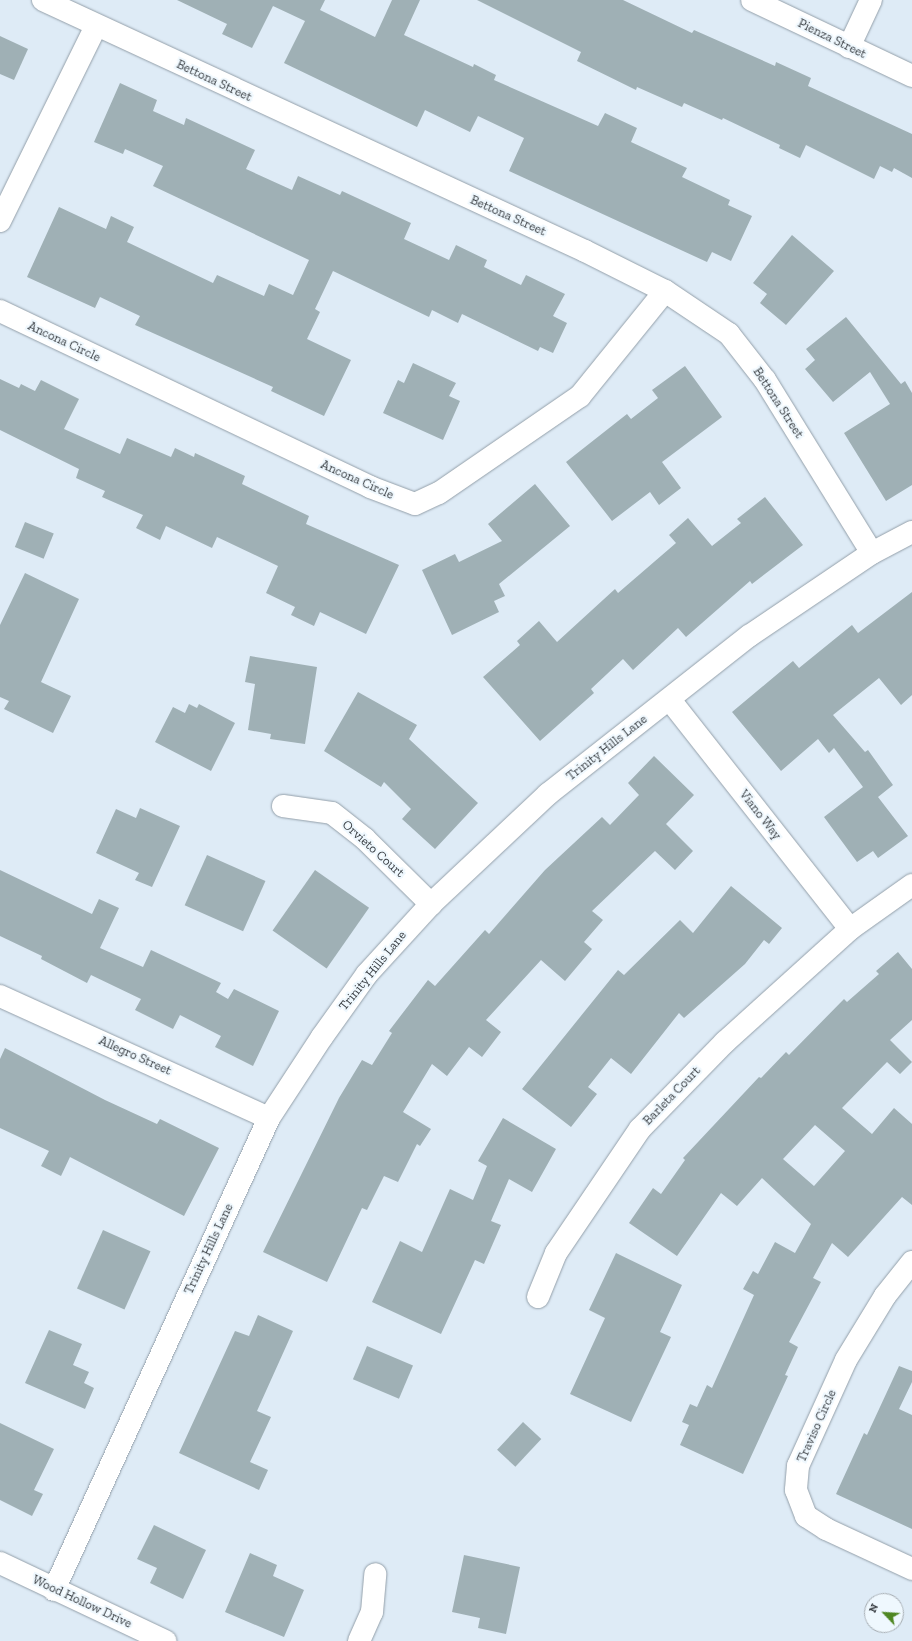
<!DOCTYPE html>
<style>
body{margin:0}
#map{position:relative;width:912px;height:1641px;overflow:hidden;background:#deebf6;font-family:"Zilla Slab",serif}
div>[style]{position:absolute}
.building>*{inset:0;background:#9fb0b5;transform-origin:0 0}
.roads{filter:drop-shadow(0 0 1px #939fa9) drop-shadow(0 0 1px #939fa9)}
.minor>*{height:22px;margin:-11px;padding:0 11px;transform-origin:11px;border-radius:11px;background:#fff}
span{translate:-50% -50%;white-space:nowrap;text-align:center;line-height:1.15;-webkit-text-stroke:4px #eff8fe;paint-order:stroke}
.street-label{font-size:13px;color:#383d42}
.north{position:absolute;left:864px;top:1593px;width:40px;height:40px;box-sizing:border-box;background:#eff8fe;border:1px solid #a6adb3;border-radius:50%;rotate:295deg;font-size:11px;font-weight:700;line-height:16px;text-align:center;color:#383d42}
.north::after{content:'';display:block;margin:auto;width:14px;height:18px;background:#4f8722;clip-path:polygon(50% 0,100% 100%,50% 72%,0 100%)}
</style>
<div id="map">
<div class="building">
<div style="clip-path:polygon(177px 0,325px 0,320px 10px,375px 37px,392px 0,420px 0,404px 35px,473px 67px,474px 64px,496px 75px,494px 80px,598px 126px,605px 113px,637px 128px,631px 142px,687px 168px,682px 177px,730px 200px,728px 205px,752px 216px,731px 261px,712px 252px,707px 262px,509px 171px,524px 138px,478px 116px,470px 132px,425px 110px,417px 127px,284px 63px,305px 21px,273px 6px,252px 48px,222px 34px,227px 24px)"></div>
<div style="clip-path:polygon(477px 0,623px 0,692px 33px,694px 30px,775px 66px,776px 62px,811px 78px,808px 86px,912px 134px,912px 178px,894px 168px,892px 172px,880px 166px,874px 179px,806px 145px,800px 158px,779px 148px,780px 145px,723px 118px,722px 120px,684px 103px,682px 107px,637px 87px,636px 90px,577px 61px,581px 52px)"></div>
<div style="clip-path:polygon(0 36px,28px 49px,14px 80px,0 74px)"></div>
<div style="clip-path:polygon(120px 83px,157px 100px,153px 111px,184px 125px,186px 118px,255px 150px,246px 169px,292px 190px,298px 176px,340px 195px,342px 191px,411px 223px,404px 239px,449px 260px,456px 245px,487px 260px,484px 267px,521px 285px,526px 275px,565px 294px,553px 316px,567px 323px,553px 353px,540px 347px,538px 351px,462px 314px,458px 323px,432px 310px,429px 317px,333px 271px,315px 309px,320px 312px,307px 339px,351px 360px,324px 416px,271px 391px,273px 387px,135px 325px,140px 316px,100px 297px,95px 308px,27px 277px,59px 207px,106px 229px,111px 216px,134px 227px,127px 242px,213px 283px,217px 275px,264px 296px,269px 284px,293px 295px,309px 260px,153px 186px,163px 166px,125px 149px,123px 154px,94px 142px)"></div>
<div style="clip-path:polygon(792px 235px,834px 271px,786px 325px,760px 303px,767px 294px,753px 283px)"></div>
<div style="clip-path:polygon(846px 317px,901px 384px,905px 381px,912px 393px,912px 485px,886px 501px,844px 433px,890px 404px,870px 372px,833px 402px,805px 369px,815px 360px,806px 349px)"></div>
<div style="clip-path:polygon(413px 363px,456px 383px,449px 396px,460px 401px,443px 440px,383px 413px,398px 380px,404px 383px)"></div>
<div style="clip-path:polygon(685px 366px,722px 417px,662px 462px,681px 488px,659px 505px,650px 492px,612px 521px,566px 462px,627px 414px,631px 419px,658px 398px,652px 390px)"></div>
<div style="clip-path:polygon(0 379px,19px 388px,21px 384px,35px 391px,41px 380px,79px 399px,64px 429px,120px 454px,127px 438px,171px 457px,175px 448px,194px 457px,195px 453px,245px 476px,242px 484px,309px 516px,306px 524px,399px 565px,366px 634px,320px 612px,314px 626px,291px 615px,295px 607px,266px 593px,278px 566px,217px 537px,212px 548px,166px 526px,160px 540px,136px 528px,143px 515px,102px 497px,105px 491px,76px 478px,79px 469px,0 430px)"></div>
<div style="clip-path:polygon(535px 484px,570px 526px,499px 584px,505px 596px,494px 601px,499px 612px,452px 635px,422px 570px,455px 554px,459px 562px,502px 541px,488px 524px)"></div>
<div style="clip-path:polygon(765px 497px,803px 545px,752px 584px,750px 581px,686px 637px,678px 628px,633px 670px,623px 659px,591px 689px,594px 693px,540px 741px,483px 677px,520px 645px,517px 641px,539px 621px,557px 642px,615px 589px,618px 593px,676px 543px,669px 535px,688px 518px,712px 546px,741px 523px,737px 519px)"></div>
<div style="left:25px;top:522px;width:31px;height:27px;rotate:22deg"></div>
<div style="clip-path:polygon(25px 573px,79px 599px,41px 682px,71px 696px,53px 733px,4px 709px,9px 701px,0 697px,0 625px)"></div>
<div style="clip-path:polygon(912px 592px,912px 695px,901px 705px,879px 678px,833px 715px,865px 752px,868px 750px,893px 785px,878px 797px,908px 836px,878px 858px,873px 851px,857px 862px,824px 817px,863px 787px,834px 748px,829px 753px,818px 739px,781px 771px,732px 712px,793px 661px,799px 668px,852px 625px,858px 633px)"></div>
<div style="clip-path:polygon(250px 656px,317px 667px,305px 744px,270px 739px,271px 734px,248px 730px,255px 684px,245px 682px)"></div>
<div style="clip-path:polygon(358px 692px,417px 725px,409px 739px,478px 803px,435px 849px,402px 819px,411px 809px,384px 782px,381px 787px,324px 751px)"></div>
<div style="clip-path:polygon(189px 704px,197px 708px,199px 704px,235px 723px,211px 771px,155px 742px,173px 707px,185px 713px)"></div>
<div style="clip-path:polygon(654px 756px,694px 795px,666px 824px,693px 851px,675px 870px,655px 851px,592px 911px,603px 920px,584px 942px,592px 949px,565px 981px,541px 960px,486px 1020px,501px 1032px,482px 1057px,469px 1047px,447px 1076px,432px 1064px,403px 1112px,431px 1129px,420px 1146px,417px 1144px,398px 1182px,384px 1176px,367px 1210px,362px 1208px,327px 1282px,263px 1252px,339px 1098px,362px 1060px,372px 1065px,392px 1033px,389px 1031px,428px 980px,435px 986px,485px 930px,489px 934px,545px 870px,602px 817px,610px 825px,639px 795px,628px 783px)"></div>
<div style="clip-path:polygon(140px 808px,180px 826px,152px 887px,135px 880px,139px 873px,96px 853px,116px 809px,136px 818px)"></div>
<div style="left:207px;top:855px;width:64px;height:55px;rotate:24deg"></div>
<div style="clip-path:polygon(0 870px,92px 914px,99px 899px,119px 908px,100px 948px,143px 967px,151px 950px,221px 983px,216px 992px,228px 999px,234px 989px,279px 1011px,253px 1066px,215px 1047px,221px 1036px,180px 1015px,173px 1029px,135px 1010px,141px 999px,91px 975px,87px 983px,41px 959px,42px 956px,0 936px)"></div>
<div style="left:315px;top:870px;width:66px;height:74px;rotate:35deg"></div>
<div style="clip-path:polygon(731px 886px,782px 928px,769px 944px,764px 940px,745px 964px,684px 1018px,679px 1013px,631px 1074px,611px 1058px,588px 1087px,597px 1094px,571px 1127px,522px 1089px,618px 970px,624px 975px,680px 920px,693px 933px)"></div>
<div style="clip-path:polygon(evenodd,898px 952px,912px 969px,912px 1020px,890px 1040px,912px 1062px,900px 1074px,887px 1062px,842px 1108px,872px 1134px,894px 1108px,912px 1124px,912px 1205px,902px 1197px,848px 1257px,832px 1243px,813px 1278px,821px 1282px,789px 1342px,798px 1347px,785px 1375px,788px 1376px,743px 1474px,680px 1445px,689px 1425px,682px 1422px,690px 1404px,697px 1407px,707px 1385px,712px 1388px,754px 1295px,743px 1289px,753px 1271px,758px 1274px,775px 1242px,795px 1253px,811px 1224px,762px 1178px,737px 1206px,721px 1193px,677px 1256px,629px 1223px,653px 1188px,661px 1194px,685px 1160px,683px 1158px,759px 1077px,761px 1078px,786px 1052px,789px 1055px,844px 999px,847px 1002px,879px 974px,876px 971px,898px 952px,815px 1125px,845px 1151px,814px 1186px,783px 1159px,815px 1125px)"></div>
<div style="clip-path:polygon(5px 1048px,105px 1100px,157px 1124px,160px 1119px,219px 1148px,184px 1216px,70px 1157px,61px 1176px,41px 1166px,49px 1151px,0 1128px,0 1059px)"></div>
<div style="clip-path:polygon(503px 1118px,556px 1149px,532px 1192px,509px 1179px,491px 1221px,501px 1225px,484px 1264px,475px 1260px,441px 1334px,372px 1302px,400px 1241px,422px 1252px,450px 1189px,473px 1200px,487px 1166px,478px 1161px)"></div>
<div style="left:103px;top:1230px;width:52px;height:64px;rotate:24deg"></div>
<div style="clip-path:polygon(616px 1253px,682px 1285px,660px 1332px,671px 1337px,631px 1422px,570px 1394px,605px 1318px,589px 1310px)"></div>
<div style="clip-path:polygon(258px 1315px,293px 1331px,257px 1411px,271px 1417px,250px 1462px,268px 1470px,259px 1490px,179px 1453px,235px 1331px,249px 1336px)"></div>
<div style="clip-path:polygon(49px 1330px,82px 1344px,73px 1365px,89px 1372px,84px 1383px,94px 1388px,85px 1409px,25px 1383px)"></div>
<div style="left:367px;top:1346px;width:50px;height:36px;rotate:23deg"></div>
<div style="clip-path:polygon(899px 1366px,912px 1371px,912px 1382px,899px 1409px,912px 1415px,912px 1529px,836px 1494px,864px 1433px,867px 1435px)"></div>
<div style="left:523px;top:1422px;width:25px;height:38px;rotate:43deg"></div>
<div style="clip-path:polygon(0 1423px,54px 1449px,34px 1490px,43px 1494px,32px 1516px,0 1500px)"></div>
<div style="clip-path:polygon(154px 1525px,206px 1550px,183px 1599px,150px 1583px,157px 1568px,137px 1559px)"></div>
<div style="clip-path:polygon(250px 1553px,277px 1565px,273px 1576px,304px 1590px,284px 1637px,225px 1612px)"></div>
<div style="clip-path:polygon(464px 1555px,520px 1567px,506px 1634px,478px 1628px,480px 1618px,452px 1612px)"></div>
</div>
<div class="roads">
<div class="minor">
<div style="left:43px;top:0;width:597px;rotate:24.85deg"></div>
<div style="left:585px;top:251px;width:89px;rotate:26.6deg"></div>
<div style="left:665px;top:291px;width:77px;rotate:33.9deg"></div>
<div style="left:729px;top:334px;width:58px;rotate:52deg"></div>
<div style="left:765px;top:380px;width:203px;rotate:58.3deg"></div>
<div style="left:752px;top:0;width:177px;rotate:25.4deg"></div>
<div style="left:849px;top:47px;width:52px;rotate:-64.9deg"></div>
<div style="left:0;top:221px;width:217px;rotate:-63.8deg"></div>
<div style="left:0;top:311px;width:410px;rotate:25.4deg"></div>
<div style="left:370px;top:487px;width:48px;rotate:20.7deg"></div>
<div style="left:415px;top:504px;width:26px;rotate:-25deg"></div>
<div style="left:439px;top:493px;width:171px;rotate:-34.5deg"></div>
<div style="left:580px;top:396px;width:135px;rotate:-51deg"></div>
<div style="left:670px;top:700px;width:291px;rotate:51.8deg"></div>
<div style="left:283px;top:806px;width:49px;rotate:8.1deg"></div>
<div style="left:332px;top:813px;width:42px;rotate:38.2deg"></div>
<div style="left:365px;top:839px;width:93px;rotate:44.6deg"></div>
<div style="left:0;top:996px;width:295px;rotate:24.4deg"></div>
<div style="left:912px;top:1262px;width:43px;rotate:128.5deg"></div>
<div style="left:885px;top:1296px;width:75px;rotate:121.4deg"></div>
<div style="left:846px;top:1360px;width:116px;rotate:114.4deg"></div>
<div style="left:798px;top:1466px;width:24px;rotate:95deg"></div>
<div style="left:796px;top:1490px;width:28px;rotate:69deg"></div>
<div style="left:806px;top:1516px;width:24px;rotate:33deg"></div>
<div style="left:826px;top:1529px;width:95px;rotate:24.9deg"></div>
<div style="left:538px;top:1297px;width:48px;rotate:-67.8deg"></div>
<div style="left:556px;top:1253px;width:150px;rotate:-55.9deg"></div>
<div style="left:640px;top:1129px;width:122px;rotate:-45.7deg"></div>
<div style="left:725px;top:1042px;width:169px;rotate:-42.1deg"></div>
<div style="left:850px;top:929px;width:76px;rotate:-35.4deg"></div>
<div style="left:0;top:1563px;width:183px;rotate:25.3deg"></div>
<div style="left:54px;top:1590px;width:519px;rotate:-65.51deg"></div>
<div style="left:269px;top:1118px;width:97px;rotate:-56.8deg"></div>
<div style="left:322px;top:1037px;width:77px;rotate:-54.5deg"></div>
<div style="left:367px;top:974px;width:95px;rotate:-47.6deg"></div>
<div style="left:431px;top:904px;width:161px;rotate:-43.2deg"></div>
<div style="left:548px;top:794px;width:256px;rotate:-38.2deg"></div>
<div style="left:749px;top:636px;width:148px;rotate:-34deg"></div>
<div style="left:872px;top:553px;width:45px;rotate:-27.7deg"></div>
<div style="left:359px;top:1641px;width:32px;rotate:-66deg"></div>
<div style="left:372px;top:1612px;width:38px;rotate:-85deg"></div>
</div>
</div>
<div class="street-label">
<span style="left:832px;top:39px;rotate:26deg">Pienza Street</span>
<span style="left:214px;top:81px;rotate:25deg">Bettona Street</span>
<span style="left:508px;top:216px;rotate:24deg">Bettona Street</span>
<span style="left:64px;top:342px;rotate:25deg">Ancona Circle</span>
<span style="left:778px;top:403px;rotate:57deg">Bettona Street</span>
<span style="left:357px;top:480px;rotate:24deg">Ancona Circle</span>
<span style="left:607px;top:748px;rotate:-38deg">Trinity Hills Lane</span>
<span style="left:760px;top:815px;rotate:52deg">Viano Way</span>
<span style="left:373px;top:849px;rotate:42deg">Orvieto Court</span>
<span style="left:373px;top:971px;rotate:-51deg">Trinity Hills Lane</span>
<span style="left:135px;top:1056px;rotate:24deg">Allegro Street</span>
<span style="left:672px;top:1096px;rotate:-46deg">Barleta Court</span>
<span style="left:209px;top:1249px;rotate:-65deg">Trinity Hills Lane</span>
<span style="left:817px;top:1426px;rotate:-66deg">Traviso Circle</span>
<span style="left:82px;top:1602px;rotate:25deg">Wood Hollow Drive</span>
</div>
<div class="north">N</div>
</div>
